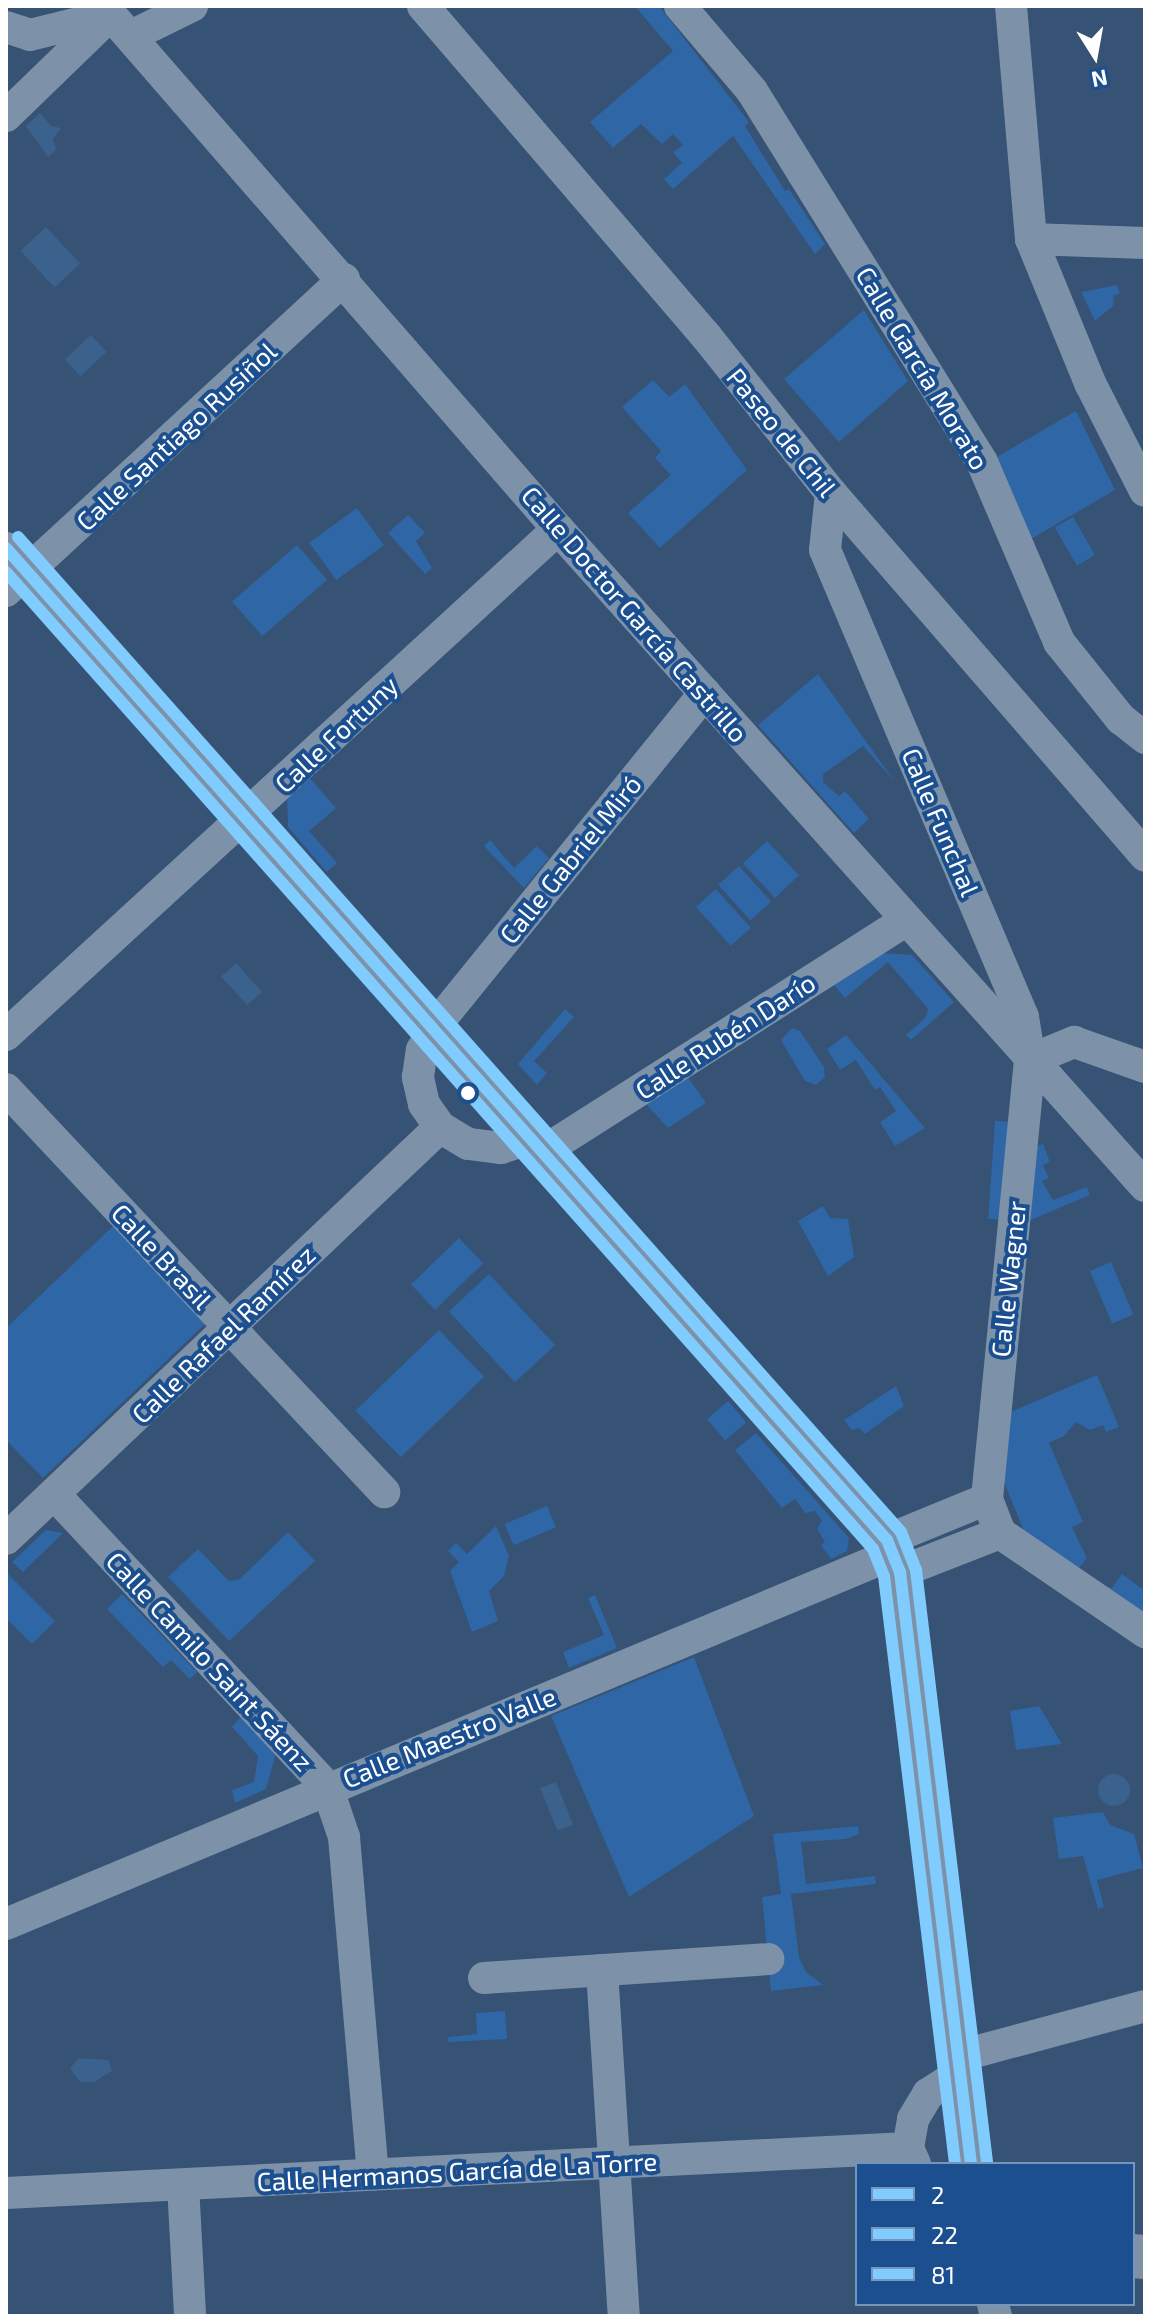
<!DOCTYPE html>
<meta charset="utf-8">
<style>
body{margin:0}
#map{position:relative;width:1151px;height:2322px;overflow:hidden;background:#365274;font-family:"Exo 2",sans-serif}
div>[style]{position:absolute}
.green>*{inset:0;background:#2f66a5;transform-origin:0 0}
.water>*{inset:0;background:#3b618d;transform-origin:0 0}
.round{border-radius:50%}
.minor>*{height:32px;margin:-16px;padding:0 16px;transform-origin:16px;border-radius:16px;background:#7d92a8}
.highway>*{height:44px;margin:-22px;padding:0 22px;transform-origin:22px;border-radius:22px;background:#7e92a7}
.bus-1>*{height:12px;margin:-6px;padding:0 6px;transform-origin:6px;border-radius:6px;background:#80ccff}
.bus-2>*{height:12px;margin:-6px;padding:0 6px;transform-origin:6px;border-radius:6px;background:#80ccff}
.bus-3>*{height:12px;margin:-6px;padding:0 6px;transform-origin:6px;border-radius:6px;background:#80ccff}
.dots>*{width:22px;height:22px;translate:-50% -50%;box-sizing:border-box;border:4px solid #1b4f8f;border-radius:50%}
span{translate:-50% -50%;white-space:nowrap;text-align:center;line-height:1.15;-webkit-text-stroke:8px #1b4f8f;paint-order:stroke}
.street-label{font-size:26px;color:#fff}
.frame{position:absolute;inset:0;border:8px solid #fff;pointer-events:none}
.legend{position:absolute;left:855px;top:2162px;width:280px;height:144px;box-sizing:border-box;background:#1b4f8f;border:2px solid #7695bc;margin:0;padding:10px 14px;list-style:none;font-size:24px;color:#fff}
.legend li{display:flex;align-items:center;gap:16px;height:40px}
.legend b{width:40px;border:2px solid #7695bc}
.north{position:absolute;left:1055px;top:16px;width:80px;height:80px;-webkit-text-stroke:6px #1b4f8f;paint-order:stroke;rotate:169deg;font-size:22px;font-weight:700;line-height:32px;text-align:center;color:#fff}
.north::after{content:'';display:block;margin:auto;width:28px;height:36px;background:#fff;clip-path:polygon(50% 0,100% 100%,50% 72%,0 100%)}
</style>
<div id="map">
<div class="green">
<div style="clip-path:polygon(635px 6px,659px 6px,749px 122px,745px 126px,785px 191px,789px 189px,825px 244px,815px 254px,733px 136px,673px 189px,664px 179px,682px 163px,673px 152px,683px 145px,673px 134px,662px 144px,641px 124px,613px 148px,590px 122px,673px 51px)"></div>
<div style="clip-path:polygon(1117px 285px,1120px 294px,1114px 295px,1113px 306px,1095px 321px,1081px 292px)"></div>
<div style="clip-path:polygon(864px 310px,908px 381px,839px 442px,784px 379px)"></div>
<div style="clip-path:polygon(653px 380px,669px 397px,685px 384px,747px 470px,660px 548px,628px 513px,671px 475px,655px 458px,661px 451px,622px 407px)"></div>
<div style="clip-path:polygon(1076px 411px,1115px 490px,1031px 539px,995px 458px)"></div>
<div style="left:357px;top:508px;width:46px;height:59px;rotate:54deg"></div>
<div style="clip-path:polygon(408px 515px,425px 533px,416px 541px,432px 568px,425px 574px,388px 533px)"></div>
<div style="left:1073px;top:517px;width:44px;height:21px;rotate:60deg"></div>
<div style="left:297px;top:545px;width:46px;height:86px;rotate:49deg"></div>
<div style="clip-path:polygon(818px 674px,895px 782px,863px 746px,823px 774px,823px 782px,839px 796px,845px 791px,869px 819px,854px 833px,758px 725px)"></div>
<div style="clip-path:polygon(309px 777px,336px 808px,309px 831px,337px 863px,327px 872px,288px 827px,287px 797px)"></div>
<div style="clip-path:polygon(490px 840px,514px 868px,537px 846px,549px 858px,524px 888px,484px 846px)"></div>
<div style="left:767px;top:841px;width:47px;height:33px;rotate:47deg"></div>
<div style="left:739px;top:866px;width:48px;height:28px;rotate:48deg"></div>
<div style="left:716px;top:889px;width:52px;height:27px;rotate:48deg"></div>
<div style="clip-path:polygon(882px 953px,912px 955px,954px 1002px,911px 1040px,906px 1035px,926px 1017px,928px 1009px,888px 962px,845px 998px,833px 984px)"></div>
<div style="clip-path:polygon(565px 1009px,574px 1017px,534px 1061px,547px 1073px,537px 1085px,518px 1064px)"></div>
<div style="clip-path:polygon(792px 1028px,800px 1031px,824px 1067px,825px 1077px,816px 1085px,805px 1081px,781px 1040px)"></div>
<div style="clip-path:polygon(846px 1035px,848px 1037px,925px 1128px,895px 1146px,880px 1122px,896px 1111px,880px 1087px,875px 1090px,856px 1060px,840px 1070px,827px 1049px)"></div>
<div style="clip-path:polygon(687px 1076px,706px 1103px,668px 1128px,645px 1103px)"></div>
<div style="left:995px;top:1121px;width:16px;height:98px;rotate:4deg"></div>
<div style="clip-path:polygon(1043px 1144px,1050px 1162px,1043px 1165px,1049px 1178px,1042px 1181px,1053px 1200px,1087px 1187px,1090px 1195px,1026px 1222px,1033px 1148px)"></div>
<div style="clip-path:polygon(823px 1206px,830px 1218px,848px 1219px,854px 1257px,828px 1276px,798px 1221px)"></div>
<div style="clip-path:polygon(113px 1226px,206px 1323px,43px 1478px,6px 1440px,6px 1328px)"></div>
<div style="left:459px;top:1238px;width:35px;height:67px;rotate:46deg"></div>
<div style="left:1111px;top:1262px;width:57px;height:23px;rotate:67deg"></div>
<div style="left:489px;top:1274px;width:97px;height:55px;rotate:47deg"></div>
<div style="left:439px;top:1330px;width:65px;height:116px;rotate:46deg"></div>
<div style="clip-path:polygon(1097px 1375px,1119px 1427px,1106px 1432px,1103px 1425px,1090px 1430px,1076px 1422px,1064px 1436px,1049px 1443px,1083px 1522px,1072px 1527px,1087px 1558px,1078px 1569px,1024px 1531px,1002px 1477px,1008px 1413px)"></div>
<div style="clip-path:polygon(896px 1386px,904px 1406px,865px 1434px,859px 1428px,852px 1430px,844px 1420px)"></div>
<div style="left:728px;top:1401px;width:28px;height:28px;rotate:49deg"></div>
<div style="clip-path:polygon(756px 1433px,849px 1538px,847px 1551px,831px 1559px,821px 1545px,825px 1542px,817px 1529px,822px 1520px,815px 1511px,805px 1513px,795px 1499px,782px 1508px,735px 1450px)"></div>
<div style="left:547px;top:1506px;width:23px;height:46px;rotate:67deg"></div>
<div style="clip-path:polygon(496px 1526px,509px 1556px,504px 1576px,489px 1591px,498px 1621px,472px 1632px,450px 1571px,459px 1562px,448px 1551px,456px 1543px,467px 1554px)"></div>
<div style="clip-path:polygon(46px 1530px,63px 1533px,23px 1572px,12px 1562px)"></div>
<div style="clip-path:polygon(288px 1532px,315px 1561px,229px 1641px,168px 1577px,198px 1549px,229px 1581px,240px 1579px)"></div>
<div style="clip-path:polygon(6px 1572px,55px 1621px,32px 1644px,6px 1618px)"></div>
<div style="clip-path:polygon(1122px 1574px,1145px 1591px,1145px 1617px,1100px 1585px,1112px 1588px)"></div>
<div style="clip-path:polygon(122px 1594px,197px 1672px,190px 1679px,171px 1660px,163px 1667px,107px 1609px)"></div>
<div style="clip-path:polygon(595px 1595px,617px 1648px,569px 1668px,563px 1652px,604px 1635px,588px 1598px)"></div>
<div style="clip-path:polygon(694px 1657px,754px 1816px,629px 1897px,551px 1716px)"></div>
<div style="clip-path:polygon(1039px 1706px,1062px 1744px,1016px 1750px,1010px 1711px)"></div>
<div style="clip-path:polygon(241px 1717px,276px 1753px,266px 1789px,235px 1803px,232px 1790px,254px 1782px,258px 1756px,232px 1727px)"></div>
<div style="clip-path:polygon(1103px 1812px,1110px 1825px,1134px 1834px,1143px 1868px,1097px 1880px,1104px 1907px,1098px 1909px,1083px 1856px,1059px 1859px,1053px 1818px)"></div>
<div style="clip-path:polygon(858px 1826px,859px 1834px,846px 1839px,801px 1842px,806px 1884px,875px 1876px,876px 1884px,791px 1894px,799px 1958px,806px 1972px,823px 1985px,771px 1991px,762px 1897px,781px 1894px,773px 1834px)"></div>
<div style="clip-path:polygon(505px 2011px,507px 2039px,448px 2042px,448px 2037px,477px 2034px,476px 2013px)"></div>
</div>
<div class="water">
<div style="clip-path:polygon(40px 113px,51px 126px,61px 128px,53px 139px,56px 150px,48px 157px,26px 126px)"></div>
<div style="left:46px;top:227px;width:50px;height:35px;rotate:47deg"></div>
<div style="left:91px;top:335px;width:23px;height:36px;rotate:47deg"></div>
<div style="left:236px;top:963px;width:39px;height:20px;rotate:48deg"></div>
<div class="round" style="left:1098px;top:1774px;width:32px;height:32px"></div>
<div style="left:556px;top:1782px;width:46px;height:17px;rotate:68deg"></div>
<div style="clip-path:polygon(78px 2058px,108px 2060px,112px 2071px,94px 2082px,80px 2082px,70px 2069px)"></div>
</div>
<div class="minor">
<div style="left:423px;top:6px;width:435px;rotate:49.4deg"></div>
<div style="left:706px;top:336px;width:201px;rotate:51.5deg"></div>
<div style="left:831px;top:493px;width:480px;rotate:49.1deg"></div>
<div style="left:680px;top:6px;width:111px;rotate:49.7deg"></div>
<div style="left:752px;top:91px;width:437px;rotate:58.2deg"></div>
<div style="left:982px;top:462px;width:196px;rotate:66.8deg"></div>
<div style="left:1059px;top:642px;width:99px;rotate:51.2deg"></div>
<div style="left:1121px;top:719px;width:31px;rotate:38deg"></div>
<div style="left:1011px;top:6px;width:234px;rotate:85.1deg"></div>
<div style="left:1031px;top:239px;width:156px;rotate:67.7deg"></div>
<div style="left:1090px;top:383px;width:121px;rotate:63deg"></div>
<div style="left:6px;top:27px;width:25px;rotate:18deg"></div>
<div style="left:30px;top:35px;width:83px;rotate:-13.9deg"></div>
<div style="left:111px;top:15px;width:681px;rotate:48.99deg"></div>
<div style="left:558px;top:529px;width:881px;rotate:48.22deg"></div>
<div style="left:131px;top:36px;width:68px;rotate:-26.2deg"></div>
<div style="left:6px;top:116px;width:142px;rotate:-44.1deg"></div>
<div style="left:1031px;top:239px;width:114px;rotate:2deg"></div>
<div style="left:831px;top:493px;width:57px;rotate:96deg"></div>
<div style="left:825px;top:550px;width:507px;rotate:67.02deg"></div>
<div style="left:1023px;top:1017px;width:44px;rotate:80.8deg"></div>
<div style="left:1030px;top:1060px;width:441px;rotate:95.6deg"></div>
<div style="left:987px;top:1499px;width:36px;rotate:69deg"></div>
<div style="left:6px;top:548px;width:1327px;rotate:48.39deg"></div>
<div style="left:887px;top:1540px;width:35px;rotate:68deg"></div>
<div style="left:900px;top:1572px;width:596px;rotate:83.16deg"></div>
<div style="left:6px;top:591px;width:460px;rotate:-42.7deg"></div>
<div style="left:6px;top:1035px;width:749px;rotate:-42.51deg"></div>
<div style="left:1030px;top:1060px;width:48px;rotate:-22.2deg"></div>
<div style="left:1074px;top:1042px;width:75px;rotate:19.4deg"></div>
<div style="left:6px;top:1089px;width:553px;rotate:46.83deg"></div>
<div style="left:532px;top:1138px;width:33px;rotate:162deg"></div>
<div style="left:501px;top:1148px;width:33px;rotate:-173deg"></div>
<div style="left:468px;top:1144px;width:33px;rotate:-149deg"></div>
<div style="left:440px;top:1127px;width:28px;rotate:-125deg"></div>
<div style="left:424px;top:1104px;width:28px;rotate:-103deg"></div>
<div style="left:418px;top:1077px;width:27px;rotate:-82deg"></div>
<div style="left:422px;top:1050px;width:35px;rotate:-59deg"></div>
<div style="left:440px;top:1020px;width:421px;rotate:-51deg"></div>
<div style="left:544px;top:1151px;width:429px;rotate:-32.5deg"></div>
<div style="left:54px;top:1494px;width:400px;rotate:47deg"></div>
<div style="left:327px;top:1787px;width:53px;rotate:71.2deg"></div>
<div style="left:344px;top:1837px;width:339px;rotate:85.1deg"></div>
<div style="left:1000px;top:1533px;width:176px;rotate:34.3deg"></div>
<div style="left:6px;top:1539px;width:598px;rotate:-43.51deg"></div>
<div style="left:887px;top:1540px;width:108px;rotate:-22.3deg"></div>
<div style="left:900px;top:1572px;width:107px;rotate:-21.3deg"></div>
<div style="left:6px;top:1924px;width:961px;rotate:-22.64deg"></div>
<div style="left:602px;top:1970px;width:347px;rotate:86.4deg"></div>
<div style="left:484px;top:1978px;width:285px;rotate:-3.8deg"></div>
<div style="left:956px;top:2057px;width:196px;rotate:-15.1deg"></div>
<div style="left:908px;top:2148px;width:29px;rotate:-80deg"></div>
<div style="left:913px;top:2119px;width:29px;rotate:-59deg"></div>
<div style="left:928px;top:2094px;width:37px;rotate:-33deg"></div>
<div style="left:183px;top:2185px;width:131px;rotate:86.9deg"></div>
<div style="left:6px;top:2193px;width:903px;rotate:-2.86deg"></div>
<div style="left:908px;top:2148px;width:17px;rotate:66deg"></div>
<div style="left:993px;top:2304px;width:12px;rotate:76deg"></div>
</div>
<div class="highway">
<div style="left:1133px;top:2256px;width:12px;rotate:5deg"></div>
</div>
<div class="bus-1">
<div style="left:6px;top:548px;width:1327px;rotate:48.39deg"></div>
<div style="left:887px;top:1540px;width:35px;rotate:68deg"></div>
<div style="left:900px;top:1572px;width:596px;rotate:83.16deg"></div>
</div>
<div class="bus-2">
<div style="left:6px;top:572px;width:1306px;rotate:48.41deg"></div>
<div style="left:873px;top:1549px;width:29px;rotate:68deg"></div>
<div style="left:884px;top:1576px;width:592px;rotate:83.11deg"></div>
</div>
<div class="bus-3">
<div style="left:18px;top:537px;width:1330px;rotate:48.41deg"></div>
<div style="left:901px;top:1532px;width:41px;rotate:68.5deg"></div>
<div style="left:916px;top:1570px;width:596px;rotate:83.16deg"></div>
</div>
<div class="dots">
<div style="left:468px;top:1093px;background:#fff"></div>
</div>
<div class="street-label">
<span style="left:923px;top:368px;rotate:59deg">Calle García Morato</span>
<span style="left:782px;top:432px;rotate:51deg">Paseo de Chil</span>
<span style="left:176px;top:436px;rotate:-43deg">Calle Santiago Rusiñol</span>
<span style="left:635px;top:614px;rotate:49deg">Calle Doctor García Castrillo</span>
<span style="left:336px;top:734px;rotate:-43deg">Calle Fortuny</span>
<span style="left:941px;top:822px;rotate:67deg">Calle Funchal</span>
<span style="left:570px;top:859px;rotate:-51deg">Calle Gabriel Miró</span>
<span style="left:725px;top:1036px;rotate:-33deg">Calle Rubén Darío</span>
<span style="left:162px;top:1256px;rotate:47deg">Calle Brasil</span>
<span style="left:1008px;top:1279px;rotate:-84deg">Calle Wagner</span>
<span style="left:223px;top:1334px;rotate:-44deg">Calle Rafael Ramírez</span>
<span style="left:210px;top:1661px;rotate:47deg">Calle Camilo Saint Sáenz</span>
<span style="left:449px;top:1737px;rotate:-22deg">Calle Maestro Valle</span>
<span style="left:457px;top:2171px;rotate:-3deg">Calle Hermanos García de La Torre</span>
</div>
<div class="frame"></div>
<ul class="legend">
<li><b style="height:10px;background:#80ccff"></b>2</li>
<li><b style="height:10px;background:#80ccff"></b>22</li>
<li><b style="height:10px;background:#80ccff"></b>81</li>
</ul>
<div class="north">N</div>
</div>
